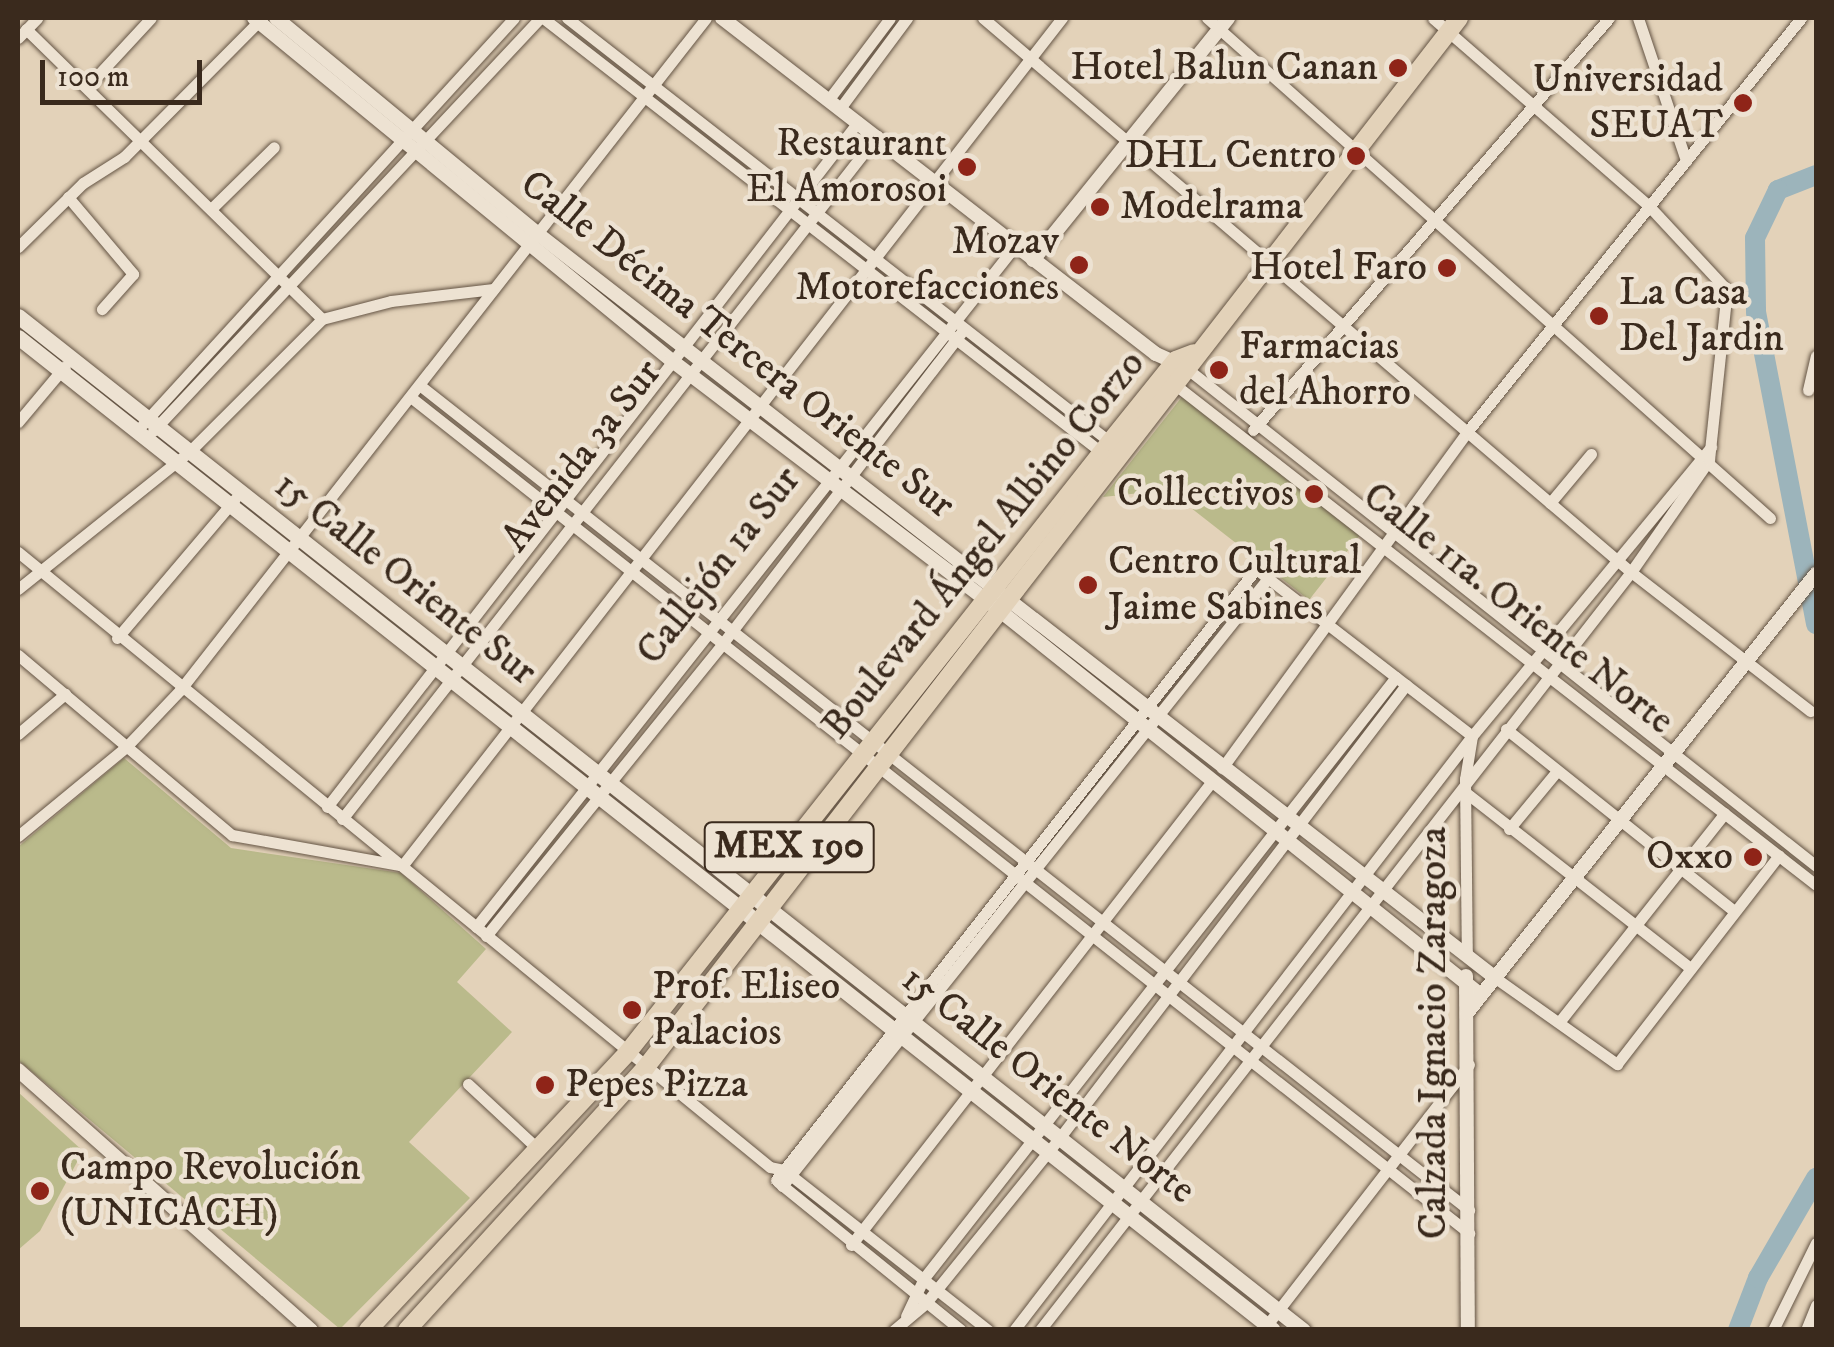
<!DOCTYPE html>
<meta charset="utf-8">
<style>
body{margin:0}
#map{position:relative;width:1834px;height:1347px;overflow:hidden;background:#e3d2b9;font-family:"IM FELL DW Pica",serif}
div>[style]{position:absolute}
.green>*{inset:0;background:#baba8b}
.river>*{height:20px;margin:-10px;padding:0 10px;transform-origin:10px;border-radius:10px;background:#9cb4bb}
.roads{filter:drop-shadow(0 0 2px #645444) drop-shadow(0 0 2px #645444)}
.minor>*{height:11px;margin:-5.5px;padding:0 5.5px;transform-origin:5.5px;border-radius:5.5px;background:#ede2d2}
.tertiary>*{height:14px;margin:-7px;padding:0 7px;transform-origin:7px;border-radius:7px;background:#ede2d2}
.secondary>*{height:15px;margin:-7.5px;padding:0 7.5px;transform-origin:7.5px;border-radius:7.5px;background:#ede2d2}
.primary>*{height:18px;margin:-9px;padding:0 9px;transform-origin:9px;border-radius:9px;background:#e3d2b9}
.dots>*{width:28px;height:28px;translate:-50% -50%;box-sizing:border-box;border:5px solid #ede2d2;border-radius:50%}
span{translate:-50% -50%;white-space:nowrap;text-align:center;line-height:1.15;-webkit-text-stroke:9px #ede2d2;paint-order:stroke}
.shield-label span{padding:2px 8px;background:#ede2d2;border:2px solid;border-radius:8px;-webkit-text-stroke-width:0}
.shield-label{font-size:38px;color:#3a2a1d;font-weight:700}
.poi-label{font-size:40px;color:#3a2a1d}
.right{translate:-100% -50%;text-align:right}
.left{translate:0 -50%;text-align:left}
.street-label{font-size:40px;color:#3a2a1d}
.frame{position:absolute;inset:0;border:20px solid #3a2a1d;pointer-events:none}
.scale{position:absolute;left:40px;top:60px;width:162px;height:45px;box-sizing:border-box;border:5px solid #3a2a1d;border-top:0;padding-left:12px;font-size:30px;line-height:35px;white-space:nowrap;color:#3a2a1d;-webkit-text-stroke:8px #ede2d2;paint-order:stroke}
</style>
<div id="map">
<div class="green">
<div style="clip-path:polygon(1185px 393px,1364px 530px,1309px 600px,1168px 490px,1103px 497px)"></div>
<div style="clip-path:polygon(124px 758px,231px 848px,401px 873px,486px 949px,457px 982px,512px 1032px,409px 1142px,470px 1198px,340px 1329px,18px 1060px,18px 847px)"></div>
<div style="clip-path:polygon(18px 1092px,83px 1151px,40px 1231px,18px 1250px)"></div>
</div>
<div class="river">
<div style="left:1816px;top:175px;width:41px;rotate:158.5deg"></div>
<div style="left:1778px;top:190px;width:53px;rotate:115.6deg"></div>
<div style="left:1755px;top:238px;width:74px;rotate:89.2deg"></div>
<div style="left:1756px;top:312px;width:318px;rotate:79.1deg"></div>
<div style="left:1738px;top:1330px;width:56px;rotate:-69deg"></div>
<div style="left:1758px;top:1278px;width:116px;rotate:-59.9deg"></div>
</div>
<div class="roads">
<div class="minor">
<div style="left:543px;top:18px;width:707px;rotate:37.87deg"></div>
<div style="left:567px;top:18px;width:689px;rotate:37.98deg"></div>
<div style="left:983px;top:18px;width:853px;rotate:40.53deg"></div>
<div style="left:1631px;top:572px;width:227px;rotate:37.8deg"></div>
<div style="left:1207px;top:18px;width:753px;rotate:41.61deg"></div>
<div style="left:1638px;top:18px;width:151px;rotate:71.4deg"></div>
<div style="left:26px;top:29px;width:414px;rotate:44.4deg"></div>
<div style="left:18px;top:38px;width:28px;rotate:-46deg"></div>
<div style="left:87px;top:87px;width:94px;rotate:-47.2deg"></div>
<div style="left:829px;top:99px;width:101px;rotate:-53deg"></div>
<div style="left:841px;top:107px;width:111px;rotate:-53.4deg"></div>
<div style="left:68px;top:197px;width:101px;rotate:49.8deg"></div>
<div style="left:133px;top:274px;width:47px;rotate:131.5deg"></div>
<div style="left:211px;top:209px;width:88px;rotate:-44.5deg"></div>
<div style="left:18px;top:247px;width:91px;rotate:-44.6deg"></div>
<div style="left:83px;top:183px;width:49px;rotate:-32.4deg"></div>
<div style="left:124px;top:157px;width:196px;rotate:-45.2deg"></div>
<div style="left:322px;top:319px;width:71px;rotate:-14.6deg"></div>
<div style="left:391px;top:301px;width:103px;rotate:-6.7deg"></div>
<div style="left:1190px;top:371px;width:798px;rotate:38.33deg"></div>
<div style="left:422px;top:387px;width:1332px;rotate:38.17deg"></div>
<div style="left:1178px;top:387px;width:809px;rotate:37.97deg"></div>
<div style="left:1808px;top:390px;width:35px;rotate:-77deg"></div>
<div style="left:413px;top:399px;width:1346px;rotate:38.3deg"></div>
<div style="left:18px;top:422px;width:73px;rotate:-50deg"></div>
<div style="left:143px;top:424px;width:550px;rotate:-47.58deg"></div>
<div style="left:1253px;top:430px;width:544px;rotate:-49.17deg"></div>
<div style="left:153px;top:431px;width:566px;rotate:-46.86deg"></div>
<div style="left:1550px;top:503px;width:64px;rotate:-50.1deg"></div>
<div style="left:18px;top:552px;width:971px;rotate:39.28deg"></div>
<div style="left:770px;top:1167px;width:14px;rotate:12deg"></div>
<div style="left:784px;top:1170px;width:259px;rotate:38.1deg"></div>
<div style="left:18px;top:589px;width:219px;rotate:-38.7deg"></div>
<div style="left:189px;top:452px;width:188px;rotate:-45deg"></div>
<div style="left:117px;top:638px;width:182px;rotate:-49.7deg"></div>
<div style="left:18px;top:655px;width:280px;rotate:40.1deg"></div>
<div style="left:232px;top:835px;width:169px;rotate:10.2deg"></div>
<div style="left:1506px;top:729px;width:292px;rotate:38.6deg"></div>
<div style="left:18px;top:734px;width:62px;rotate:-40.4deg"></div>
<div style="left:1222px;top:768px;width:416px;rotate:-53.9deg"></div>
<div style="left:1467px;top:432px;width:532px;rotate:-51.1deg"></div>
<div style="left:1465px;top:792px;width:286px;rotate:38deg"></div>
<div style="left:327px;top:807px;width:867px;rotate:-52.22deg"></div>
<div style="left:342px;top:819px;width:868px;rotate:-51.93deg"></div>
<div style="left:1509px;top:829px;width:75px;rotate:-50.4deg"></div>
<div style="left:18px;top:836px;width:140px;rotate:-39.5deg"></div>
<div style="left:126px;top:747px;width:79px;rotate:-46.5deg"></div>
<div style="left:180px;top:690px;width:853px;rotate:-51.95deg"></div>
<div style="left:402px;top:866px;width:1075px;rotate:-52.11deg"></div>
<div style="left:476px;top:927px;width:868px;rotate:-51.64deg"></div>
<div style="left:486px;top:936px;width:377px;rotate:-51deg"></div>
<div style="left:723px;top:643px;width:396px;rotate:-52.5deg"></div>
<div style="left:1494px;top:977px;width:151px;rotate:35.3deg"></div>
<div style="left:1617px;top:1064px;width:264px;rotate:-52.2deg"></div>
<div style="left:1560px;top:1021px;width:265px;rotate:-51.6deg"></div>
<div style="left:468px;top:1084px;width:96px;rotate:42.9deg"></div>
<div style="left:776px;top:1180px;width:777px;rotate:-51.85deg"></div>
<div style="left:1256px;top:569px;width:273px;rotate:37.7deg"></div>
<div style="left:1472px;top:736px;width:44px;rotate:99.2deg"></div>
<div style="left:1465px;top:779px;width:177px;rotate:89.4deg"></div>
<div style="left:778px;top:1182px;width:235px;rotate:39deg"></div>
<div style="left:782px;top:1186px;width:778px;rotate:-51.36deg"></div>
<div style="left:851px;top:1245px;width:589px;rotate:-52.1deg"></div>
<div style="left:906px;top:1316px;width:42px;rotate:-64.7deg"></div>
<div style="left:924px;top:1278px;width:764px;rotate:-51.86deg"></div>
<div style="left:894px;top:1330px;width:40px;rotate:-40deg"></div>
<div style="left:925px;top:1304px;width:216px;rotate:-51deg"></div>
<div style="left:1061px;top:1136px;width:568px;rotate:-52.59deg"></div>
<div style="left:1014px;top:1330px;width:750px;rotate:-52.37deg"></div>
<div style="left:1472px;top:736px;width:375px;rotate:-50.4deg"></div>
<div style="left:1040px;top:1330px;width:961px;rotate:-52.06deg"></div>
<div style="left:1631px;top:572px;width:136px;rotate:-55.1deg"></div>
<div style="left:1709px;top:460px;width:171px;rotate:-84deg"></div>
<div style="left:1727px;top:290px;width:115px;rotate:-132.9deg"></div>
<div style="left:1649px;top:206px;width:286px;rotate:-139deg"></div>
<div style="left:1263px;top:1330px;width:336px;rotate:-52.2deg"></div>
<div style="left:1773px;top:1330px;width:97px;rotate:-63.7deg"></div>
<div style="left:1806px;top:1330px;width:27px;rotate:-68deg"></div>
</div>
<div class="tertiary">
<div style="left:254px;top:18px;width:539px;rotate:39.36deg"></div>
<div style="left:671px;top:360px;width:412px;rotate:37.3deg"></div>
<div style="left:999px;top:610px;width:617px;rotate:38.62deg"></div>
<div style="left:276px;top:18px;width:340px;rotate:39.5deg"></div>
<div style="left:538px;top:234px;width:1211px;rotate:37.85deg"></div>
<div style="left:722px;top:18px;width:549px;rotate:37.75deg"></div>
<div style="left:1156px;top:354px;width:30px;rotate:24deg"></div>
<div style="left:1033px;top:260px;width:311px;rotate:-51.1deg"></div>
<div style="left:1466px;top:976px;width:354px;rotate:89.7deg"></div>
<div style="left:1467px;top:1013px;width:561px;rotate:-51.52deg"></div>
<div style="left:18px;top:1070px;width:392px;rotate:41.6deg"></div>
</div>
<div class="secondary">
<div style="left:18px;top:316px;width:1637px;rotate:38.28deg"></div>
<div style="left:18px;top:337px;width:1600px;rotate:38.35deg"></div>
</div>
<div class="primary">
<div style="left:368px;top:1330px;width:381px;rotate:-46.9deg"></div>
<div style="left:628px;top:1052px;width:777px;rotate:-51.69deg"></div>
<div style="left:1110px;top:442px;width:105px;rotate:-51.2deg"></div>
<div style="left:1176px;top:360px;width:19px;rotate:-21deg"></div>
<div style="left:407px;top:1330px;width:355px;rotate:-47.7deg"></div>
<div style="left:646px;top:1067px;width:1327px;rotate:-52.22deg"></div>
</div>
</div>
<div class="dots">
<div style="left:1398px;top:68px;background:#8f2418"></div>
<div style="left:1743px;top:103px;background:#8f2418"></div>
<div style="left:1356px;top:156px;background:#8f2418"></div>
<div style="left:967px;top:167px;background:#8f2418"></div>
<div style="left:1100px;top:207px;background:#8f2418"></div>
<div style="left:1079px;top:265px;background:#8f2418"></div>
<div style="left:1447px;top:268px;background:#8f2418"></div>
<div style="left:1599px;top:316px;background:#8f2418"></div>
<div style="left:1219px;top:370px;background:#8f2418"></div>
<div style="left:1314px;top:494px;background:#8f2418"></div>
<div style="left:1088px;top:585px;background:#8f2418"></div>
<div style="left:1753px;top:857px;background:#8f2418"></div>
<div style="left:632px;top:1010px;background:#8f2418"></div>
<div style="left:545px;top:1085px;background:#8f2418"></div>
<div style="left:40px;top:1191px;background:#8f2418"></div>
</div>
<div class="shield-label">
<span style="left:789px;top:847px">MEX 190</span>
</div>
<div class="poi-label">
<span class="right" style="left:1378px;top:68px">Hotel Balun Canan</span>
<span class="right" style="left:1723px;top:103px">Universidad<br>SEUAT</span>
<span class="right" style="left:947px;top:167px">Restaurant<br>El Amorosoi</span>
<span class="right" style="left:1336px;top:156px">DHL Centro</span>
<span class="left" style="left:1120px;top:207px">Modelrama</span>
<span class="right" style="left:1059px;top:265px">Mozav<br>Motorefacciones</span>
<span class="right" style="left:1427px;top:268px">Hotel Faro</span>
<span class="left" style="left:1619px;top:316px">La Casa<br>Del Jardin</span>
<span class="left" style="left:1239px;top:370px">Farmacias<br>del Ahorro</span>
<span class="right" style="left:1294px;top:494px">Collectivos</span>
<span class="left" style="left:1108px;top:585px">Centro Cultural<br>Jaime Sabines</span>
<span class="right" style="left:1733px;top:857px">Oxxo</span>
<span class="left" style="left:652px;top:1010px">Prof. Eliseo<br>Palacios</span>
<span class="left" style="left:565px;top:1085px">Pepes Pizza</span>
<span class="left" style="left:60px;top:1191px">Campo Revolución<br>(UNICACH)</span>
</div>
<div class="street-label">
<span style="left:737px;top:345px;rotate:38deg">Calle Décima Tercera Oriente Sur</span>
<span style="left:582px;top:456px;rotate:-52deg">Avenida 3a Sur</span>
<span style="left:984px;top:545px;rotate:-51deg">Boulevard Ángel Albino Corzo</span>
<span style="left:719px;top:566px;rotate:-52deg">Callejón 1a Sur</span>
<span style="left:405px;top:579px;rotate:38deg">15 Calle Oriente Sur</span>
<span style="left:1518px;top:609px;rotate:38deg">Calle 11a. Oriente Norte</span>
<span style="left:1434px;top:1033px;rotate:-90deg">Calzada Ignacio Zaragoza</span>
<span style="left:1048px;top:1085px;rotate:38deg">15 Calle Oriente Norte</span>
</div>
<div class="frame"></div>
<div class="scale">100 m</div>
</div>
